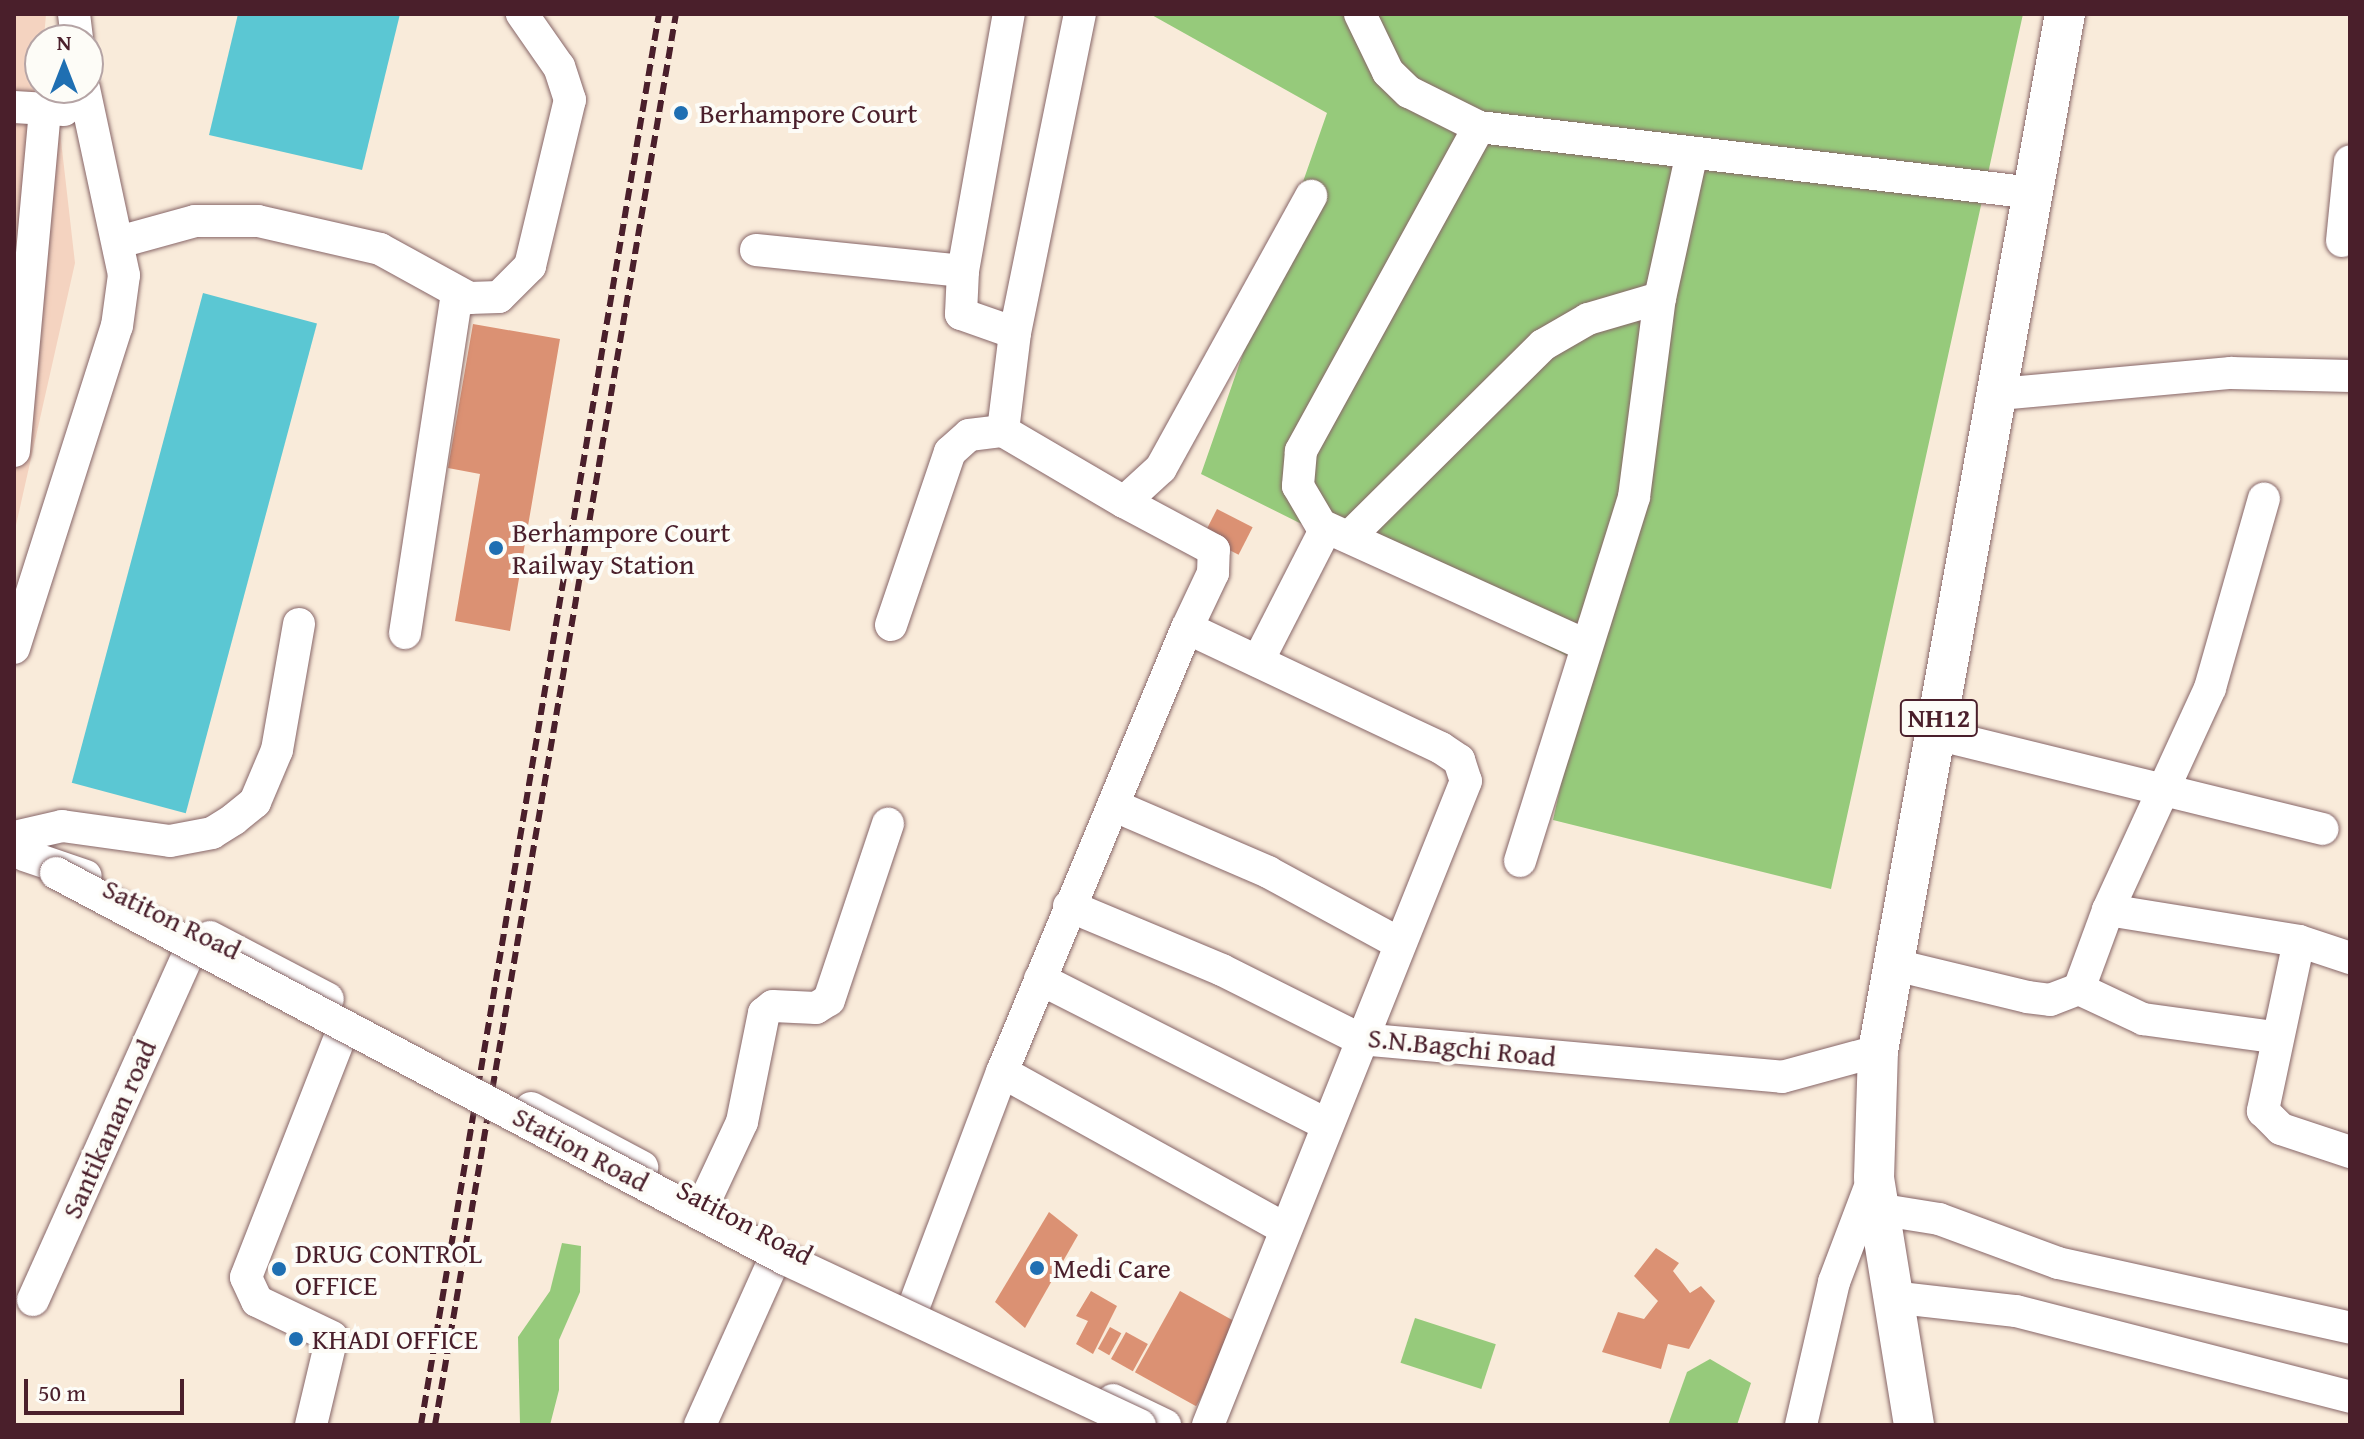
<!DOCTYPE html>
<style>
body{margin:0}
#map{position:relative;width:2364px;height:1439px;overflow:hidden;background:#f9ebda;font-family:"Gentium Book Plus",serif}
div>[style]{position:absolute}
.built>*{inset:0;background:#f4d3c0}
.green>*{inset:0;background:#96ca7b;transform-origin:0 0}
.water>*{inset:0;background:#5bc7d3;transform-origin:0 0}
.building>*{inset:0;background:#db9173;transform-origin:0 0}
.roads{filter:drop-shadow(0 0 2px #876668) drop-shadow(0 0 2px #876668)}
.minor>*{height:32px;margin:-16px;padding:0 16px;transform-origin:16px;border-radius:16px;background:#fff}
.major>*{height:40px;margin:-20px;padding:0 20px;transform-origin:20px;border-radius:20px;background:#fff}
.rail>*{height:6px;margin-top:-3px;transform-origin:0;background:repeating-linear-gradient(90deg,#4a1f2b 0 12px,transparent 0 18px)}
.bridges{filter:drop-shadow(0 0 2px #876668) drop-shadow(0 0 2px #876668)}
.minor-bridge>*{height:32px;margin:-16px;padding:0 16px;transform-origin:16px;border-radius:16px;background:#fff}
.dots>*{width:22px;height:22px;translate:-50% -50%;box-sizing:border-box;border:4px solid #fdfcf7;border-radius:50%}
span{translate:-50% -50%;white-space:nowrap;text-align:center;line-height:1.15;-webkit-text-stroke:8px #fdfcf7;paint-order:stroke}
.shield-label span{padding:2px 6px;background:#fdfcf7;border:2px solid;border-radius:6px;-webkit-text-stroke-width:0}
.shield-label{font-size:26px;color:#4a1f2b;font-weight:700}
.poi-label{font-size:28px;color:#4a1f2b}
.left{translate:0 -50%;text-align:left}
.street-label{font-size:28px;color:#4a1f2b}
.frame{position:absolute;inset:0;border:16px solid #4a1f2b;pointer-events:none}
.north{position:absolute;left:24px;top:24px;width:80px;height:80px;box-sizing:border-box;background:#fdfcf7;border:2px solid #b5a4a5;border-radius:50%;rotate:0deg;font-size:22px;font-weight:700;line-height:32px;text-align:center;color:#4a1f2b}
.north::after{content:'';display:block;margin:auto;width:28px;height:36px;background:#1f6fb2;clip-path:polygon(50% 0,100% 100%,50% 72%,0 100%)}
.scale{position:absolute;left:24px;top:1379px;width:160px;height:36px;box-sizing:border-box;border:4px solid #4a1f2b;border-top:0;padding-left:10px;font-size:24px;line-height:28px;white-space:nowrap;color:#4a1f2b;-webkit-text-stroke:6px #fdfcf7;paint-order:stroke}
</style>
<div id="map">
<div class="built">
<div style="clip-path:polygon(14px 14px,46px 14px,40px 88px,55px 88px,75px 263px,14px 534px)"></div>
</div>
<div class="green">
<div style="clip-path:polygon(1150px 14px,2023px 14px,1831px 889px,1553px 820px,1587px 666px,1201px 474px,1327px 113px)"></div>
<div style="clip-path:polygon(562px 1243px,581px 1246px,580px 1292px,559px 1340px,559px 1390px,550px 1425px,520px 1425px,518px 1337px,550px 1291px)"></div>
<div style="left:1415px;top:1318px;width:85px;height:47px;rotate:18deg"></div>
<div style="clip-path:polygon(1710px 1359px,1751px 1383px,1737px 1425px,1668px 1425px,1687px 1372px)"></div>
</div>
<div class="water">
<div style="clip-path:polygon(238px 14px,400px 14px,362px 170px,209px 135px)"></div>
<div style="left:203px;top:293px;width:118px;height:507px;rotate:15deg"></div>
</div>
<div class="building">
<div style="clip-path:polygon(473px 324px,560px 339px,510px 631px,455px 621px,480px 474px,448px 468px)"></div>
<div style="left:1217px;top:509px;width:40px;height:31px;rotate:27deg"></div>
<div style="clip-path:polygon(1049px 1212px,1078px 1235px,1025px 1328px,995px 1302px)"></div>
<div style="clip-path:polygon(1656px 1248px,1679px 1263px,1673px 1271px,1690px 1293px,1701px 1286px,1715px 1301px,1689px 1349px,1668px 1344px,1661px 1369px,1602px 1352px,1618px 1312px,1644px 1319px,1658px 1301px,1634px 1276px)"></div>
<div style="clip-path:polygon(1091px 1291px,1117px 1306px,1093px 1354px,1076px 1344px,1088px 1321px,1076px 1316px)"></div>
<div style="left:1180px;top:1291px;width:70px;height:93px;rotate:29deg"></div>
<div style="left:1110px;top:1327px;width:13px;height:25px;rotate:29deg"></div>
<div style="left:1126px;top:1332px;width:25px;height:31px;rotate:29deg"></div>
</div>
<div class="roads">
<div class="minor">
<div style="left:74px;top:14px;width:26px;rotate:83deg"></div>
<div style="left:1360px;top:14px;width:64px;rotate:64.2deg"></div>
<div style="left:1388px;top:72px;width:29px;rotate:44deg"></div>
<div style="left:1409px;top:92px;width:78px;rotate:26.6deg"></div>
<div style="left:1479px;top:127px;width:558px;rotate:6.79deg"></div>
<div style="left:14px;top:107px;width:50px;rotate:3.4deg"></div>
<div style="left:1479px;top:127px;width:370px;rotate:118.8deg"></div>
<div style="left:1301px;top:451px;width:35px;rotate:95deg"></div>
<div style="left:1298px;top:486px;width:45px;rotate:59.5deg"></div>
<div style="left:1321px;top:525px;width:290px;rotate:24.4deg"></div>
<div style="left:2342px;top:241px;width:80px;rotate:-84.3deg"></div>
<div style="left:119px;top:242px;width:79px;rotate:-15.4deg"></div>
<div style="left:195px;top:221px;width:63px"></div>
<div style="left:258px;top:221px;width:125px;rotate:12.9deg"></div>
<div style="left:380px;top:249px;width:102px;rotate:28.8deg"></div>
<div style="left:469px;top:298px;width:30px;rotate:-2deg"></div>
<div style="left:499px;top:297px;width:44px;rotate:-45deg"></div>
<div style="left:530px;top:266px;width:171px;rotate:-76.5deg"></div>
<div style="left:570px;top:100px;width:35px;rotate:-108deg"></div>
<div style="left:559px;top:67px;width:65px;rotate:-124.9deg"></div>
<div style="left:756px;top:250px;width:208px;rotate:5.8deg"></div>
<div style="left:963px;top:271px;width:43px;rotate:92.7deg"></div>
<div style="left:961px;top:314px;width:57px;rotate:19.4deg"></div>
<div style="left:1015px;top:333px;width:99px;rotate:97deg"></div>
<div style="left:1003px;top:431px;width:140px;rotate:30.4deg"></div>
<div style="left:963px;top:271px;width:261px;rotate:-79.9deg"></div>
<div style="left:1015px;top:333px;width:326px;rotate:-78.5deg"></div>
<div style="left:1999px;top:394px;width:233px;rotate:-5.2deg"></div>
<div style="left:2231px;top:373px;width:119px;rotate:1.4deg"></div>
<div style="left:14px;top:451px;width:343px;rotate:-84.8deg"></div>
<div style="left:1349px;top:537px;width:273px;rotate:-44.7deg"></div>
<div style="left:1543px;top:345px;width:52px;rotate:-30deg"></div>
<div style="left:1588px;top:319px;width:75px;rotate:-16.3deg"></div>
<div style="left:891px;top:625px;width:183px;rotate:-71.2deg"></div>
<div style="left:950px;top:452px;width:25px;rotate:-42deg"></div>
<div style="left:969px;top:435px;width:34px;rotate:-7deg"></div>
<div style="left:1187px;top:628px;width:61px;rotate:-64.7deg"></div>
<div style="left:1213px;top:573px;width:23px;rotate:-88deg"></div>
<div style="left:1214px;top:550px;width:102px;rotate:-151.9deg"></div>
<div style="left:1124px;top:502px;width:50px;rotate:-42.6deg"></div>
<div style="left:1161px;top:468px;width:311px;rotate:-61.1deg"></div>
<div style="left:405px;top:633px;width:344px;rotate:-81.3deg"></div>
<div style="left:14px;top:648px;width:338px;rotate:-72.3deg"></div>
<div style="left:117px;top:326px;width:51px;rotate:-82.2deg"></div>
<div style="left:124px;top:275px;width:191px;rotate:-102.1deg"></div>
<div style="left:1258px;top:661px;width:149px;rotate:-62.9deg"></div>
<div style="left:1936px;top:734px;width:398px;rotate:13.8deg"></div>
<div style="left:1115px;top:806px;width:167px;rotate:23.3deg"></div>
<div style="left:1268px;top:872px;width:149px;rotate:28.5deg"></div>
<div style="left:14px;top:837px;width:49px;rotate:-12.9deg"></div>
<div style="left:62px;top:826px;width:109px;rotate:7.9deg"></div>
<div style="left:170px;top:841px;width:43px;rotate:-10.8deg"></div>
<div style="left:212px;top:833px;width:26px;rotate:-32deg"></div>
<div style="left:234px;top:819px;width:27px;rotate:-39deg"></div>
<div style="left:255px;top:802px;width:56px;rotate:-67.1deg"></div>
<div style="left:277px;top:750px;width:128px;rotate:-80.1deg"></div>
<div style="left:24px;top:855px;width:65px;rotate:18.7deg"></div>
<div style="left:1520px;top:861px;width:381px;rotate:-72.6deg"></div>
<div style="left:1634px;top:497px;width:201px;rotate:-82.6deg"></div>
<div style="left:1660px;top:298px;width:144px;rotate:-77.6deg"></div>
<div style="left:1069px;top:906px;width:166px;rotate:22.7deg"></div>
<div style="left:1222px;top:970px;width:154px;rotate:26.6deg"></div>
<div style="left:1360px;top:1039px;width:424px;rotate:5.1deg"></div>
<div style="left:1782px;top:1077px;width:99px;rotate:-15.2deg"></div>
<div style="left:2108px;top:910px;width:193px;rotate:9.2deg"></div>
<div style="left:2299px;top:941px;width:54px;rotate:18.4deg"></div>
<div style="left:210px;top:937px;width:133px;rotate:27.7deg"></div>
<div style="left:2299px;top:941px;width:174px;rotate:102deg"></div>
<div style="left:2263px;top:1111px;width:25px;rotate:45deg"></div>
<div style="left:2281px;top:1129px;width:73px;rotate:18.4deg"></div>
<div style="left:1891px;top:964px;width:140px;rotate:13.6deg"></div>
<div style="left:2027px;top:997px;width:23px;rotate:7deg"></div>
<div style="left:2050px;top:1000px;width:31px;rotate:-21deg"></div>
<div style="left:2079px;top:989px;width:84px;rotate:-69.8deg"></div>
<div style="left:2108px;top:910px;width:244px;rotate:-65.3deg"></div>
<div style="left:2210px;top:688px;width:197px;rotate:-74.1deg"></div>
<div style="left:1040px;top:979px;width:318px;rotate:26.9deg"></div>
<div style="left:2079px;top:989px;width:71px;rotate:25.1deg"></div>
<div style="left:2143px;top:1019px;width:131px;rotate:7.9deg"></div>
<div style="left:1002px;top:1072px;width:322px;rotate:29deg"></div>
<div style="left:531px;top:1108px;width:126px;rotate:28deg"></div>
<div style="left:705px;top:1201px;width:87px;rotate:-64.9deg"></div>
<div style="left:742px;top:1122px;width:111px;rotate:-78.6deg"></div>
<div style="left:764px;top:1013px;width:11px;rotate:-38deg"></div>
<div style="left:773px;top:1006px;width:43px;rotate:2.7deg"></div>
<div style="left:816px;top:1008px;width:15px;rotate:-32deg"></div>
<div style="left:829px;top:1000px;width:186px;rotate:-71.5deg"></div>
<div style="left:1877px;top:1209px;width:63px;rotate:9.2deg"></div>
<div style="left:1939px;top:1219px;width:127px;rotate:20.3deg"></div>
<div style="left:2058px;top:1263px;width:299px;rotate:12.5deg"></div>
<div style="left:1891px;top:1297px;width:126px;rotate:6.4deg"></div>
<div style="left:2016px;top:1311px;width:345px;rotate:14.4deg"></div>
<div style="left:33px;top:1300px;width:375px;rotate:-65.8deg"></div>
<div style="left:914px;top:1306px;width:250px;rotate:-69.4deg"></div>
<div style="left:1002px;top:1072px;width:481px;rotate:-67.4deg"></div>
<div style="left:1187px;top:628px;width:281px;rotate:25.3deg"></div>
<div style="left:1441px;top:748px;width:22px;rotate:34deg"></div>
<div style="left:1459px;top:760px;width:22px;rotate:72deg"></div>
<div style="left:1466px;top:781px;width:694px;rotate:111.83deg"></div>
<div style="left:1113px;top:1400px;width:58px;rotate:25.7deg"></div>
<div style="left:311px;top:1425px;width:90px;rotate:-76.6deg"></div>
<div style="left:332px;top:1337px;width:83px;rotate:-154.4deg"></div>
<div style="left:257px;top:1301px;width:26px;rotate:-115deg"></div>
<div style="left:246px;top:1277px;width:260px;rotate:-68.6deg"></div>
<div style="left:700px;top:1425px;width:175px;rotate:-65.8deg"></div>
<div style="left:1801px;top:1425px;width:147px;rotate:-77deg"></div>
<div style="left:1834px;top:1282px;width:110px;rotate:-69.3deg"></div>
</div>
<div class="major">
<div style="left:1914px;top:1425px;width:250px;rotate:-99.2deg"></div>
<div style="left:1874px;top:1178px;width:127px;rotate:-88.2deg"></div>
<div style="left:1878px;top:1051px;width:1054px;rotate:-79.78deg"></div>
</div>
</div>
<div class="rail">
<div style="left:421px;top:1425px;width:1431px;rotate:-80.43deg"></div>
<div style="left:435px;top:1425px;width:1431px;rotate:-80.31deg"></div>
</div>
<div class="bridges">
<div class="minor-bridge">
<div style="left:56px;top:873px;width:825px;rotate:27.9deg"></div>
<div style="left:785px;top:1259px;width:392px;rotate:25.1deg"></div>
</div>
</div>
<div class="dots">
<div style="left:681px;top:113px;background:#1f6fb2"></div>
<div style="left:496px;top:548px;background:#1f6fb2"></div>
<div style="left:1037px;top:1268px;background:#1f6fb2"></div>
<div style="left:279px;top:1269px;background:#1f6fb2"></div>
<div style="left:296px;top:1339px;background:#1f6fb2"></div>
</div>
<div class="shield-label">
<span style="left:1939px;top:718px">NH12</span>
</div>
<div class="poi-label">
<span class="left" style="left:699px;top:113px">Berhampore Court</span>
<span class="left" style="left:512px;top:548px">Berhampore Court<br>Railway Station</span>
<span class="left" style="left:295px;top:1269px">DRUG CONTROL<br>OFFICE</span>
<span class="left" style="left:1053px;top:1268px">Medi Care</span>
<span class="left" style="left:312px;top:1339px">KHADI OFFICE</span>
</div>
<div class="street-label">
<span style="left:172px;top:919px;rotate:26deg">Satiton Road</span>
<span style="left:1462px;top:1047px;rotate:6deg">S.N.Bagchi Road</span>
<span style="left:109px;top:1129px;rotate:-66deg">Santikanan road</span>
<span style="left:581px;top:1149px;rotate:28deg">Station Road</span>
<span style="left:745px;top:1222px;rotate:28deg">Satiton Road</span>
</div>
<div class="frame"></div>
<div class="north">N</div>
<div class="scale">50 m</div>
</div>
